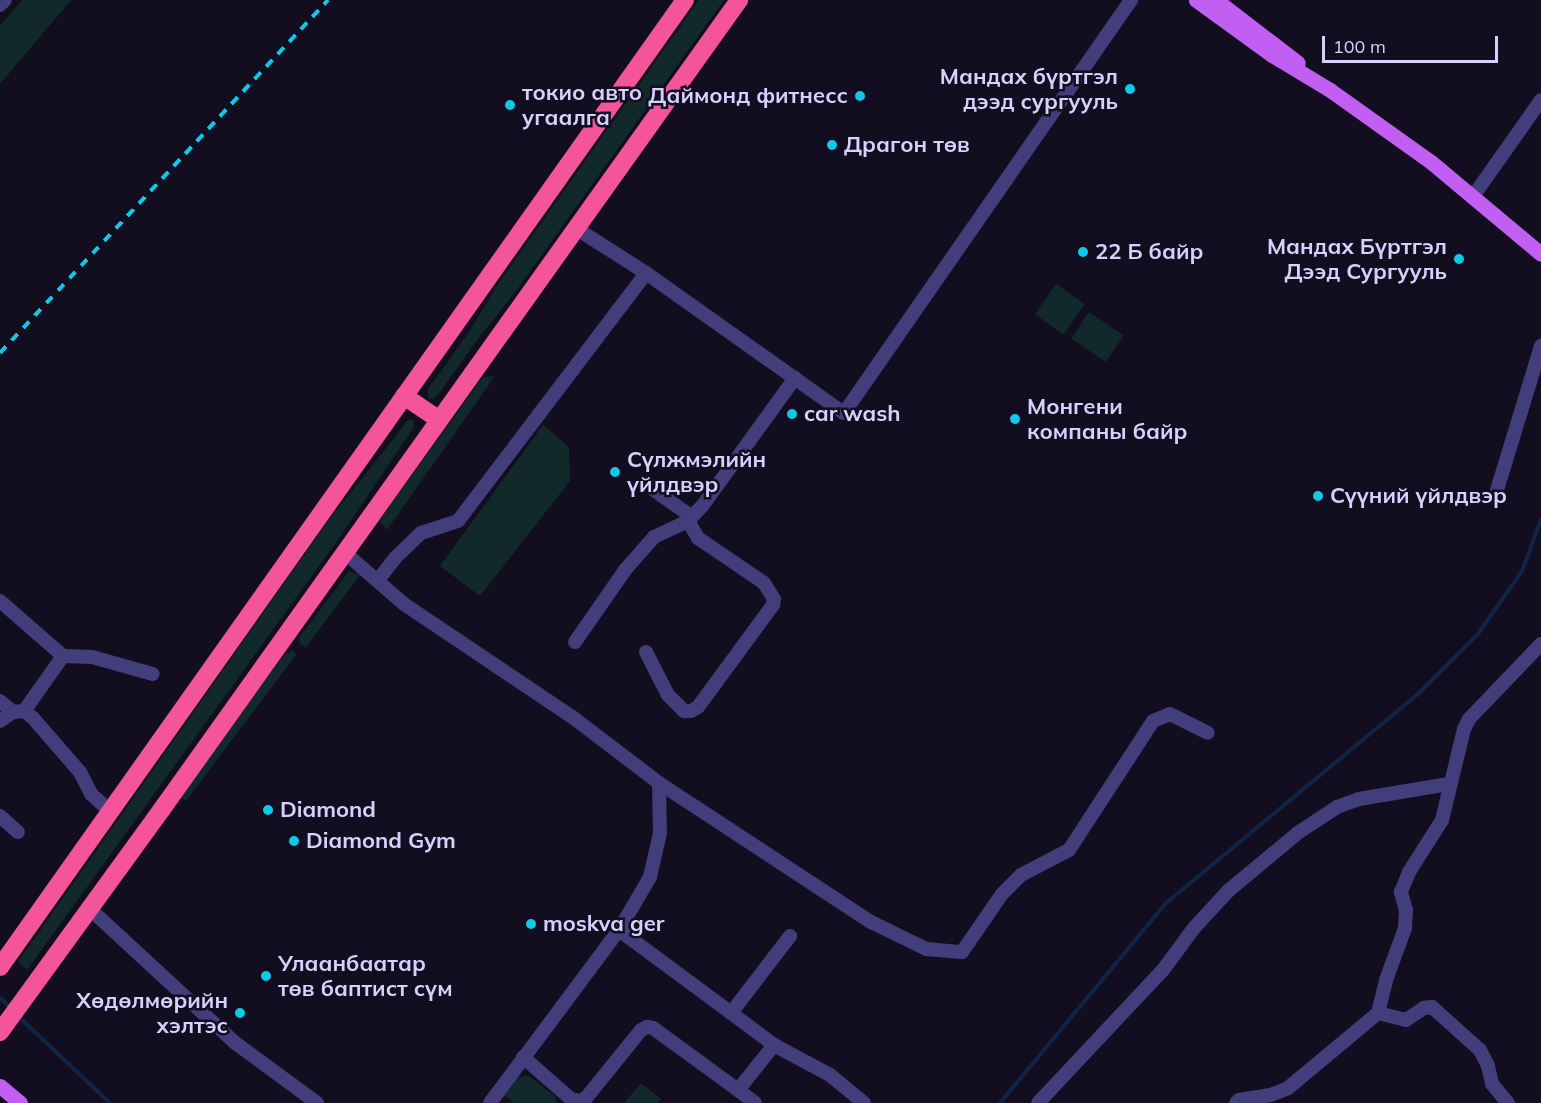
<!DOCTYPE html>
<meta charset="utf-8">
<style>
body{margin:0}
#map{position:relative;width:1541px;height:1103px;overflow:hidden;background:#120e20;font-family:Mulish,sans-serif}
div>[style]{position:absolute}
.green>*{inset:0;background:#122929;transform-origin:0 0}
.stream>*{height:4px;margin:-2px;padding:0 2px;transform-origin:2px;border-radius:2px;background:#122445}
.minor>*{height:14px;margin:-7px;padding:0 7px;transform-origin:7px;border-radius:7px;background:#423d7b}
.major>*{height:15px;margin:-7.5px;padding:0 7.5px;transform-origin:7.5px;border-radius:7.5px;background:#c25ff3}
.highway>*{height:18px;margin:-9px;padding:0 9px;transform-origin:9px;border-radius:9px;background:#f3549a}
.rail>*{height:4px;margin-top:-2px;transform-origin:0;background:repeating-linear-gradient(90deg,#11c9e7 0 9px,transparent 0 17px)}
.dots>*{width:16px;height:16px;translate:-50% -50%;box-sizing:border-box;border:3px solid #120e20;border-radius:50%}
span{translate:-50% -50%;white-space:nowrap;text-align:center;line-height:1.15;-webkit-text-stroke:5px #120e20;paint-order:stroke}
.poi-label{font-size:22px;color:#d7d0fc;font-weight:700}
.right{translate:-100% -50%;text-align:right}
.left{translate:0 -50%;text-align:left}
.scale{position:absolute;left:1322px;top:36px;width:176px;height:27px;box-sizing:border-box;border:3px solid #d7d0fc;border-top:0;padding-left:8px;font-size:18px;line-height:21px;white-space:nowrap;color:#d7d0fc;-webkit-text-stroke:4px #120e20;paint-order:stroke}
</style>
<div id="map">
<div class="green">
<div style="clip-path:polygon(22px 0,71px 0,0 84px,0 26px)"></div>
<div style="clip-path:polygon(699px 0,724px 0,516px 291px,480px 336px,438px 395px,433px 399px,428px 398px,428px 389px,469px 332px,498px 284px)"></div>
<div style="left:1056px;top:284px;width:35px;height:37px;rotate:35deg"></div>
<div style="left:1089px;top:312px;width:42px;height:32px;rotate:34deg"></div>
<div style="clip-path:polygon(495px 376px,387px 530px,379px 521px,483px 377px)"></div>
<div style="clip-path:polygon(409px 419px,413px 420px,414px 427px,337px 541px,27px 970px,18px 962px,326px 524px)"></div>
<div style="clip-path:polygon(543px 425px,569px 447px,570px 481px,480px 596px,440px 566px)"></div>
<div style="clip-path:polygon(349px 571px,360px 575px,306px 647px,300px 644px,299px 638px)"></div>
<div style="clip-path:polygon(293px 650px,296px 655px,186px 801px,180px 797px,180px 793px,284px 655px)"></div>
<div style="clip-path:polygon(529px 1076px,555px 1096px,557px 1103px,514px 1103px,504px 1095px,518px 1077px)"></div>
<div style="clip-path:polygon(641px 1083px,661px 1099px,658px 1103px,624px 1103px)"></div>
</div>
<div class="stream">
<div style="left:0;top:998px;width:13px;rotate:42deg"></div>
<div style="left:19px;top:1017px;width:125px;rotate:43.4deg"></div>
<div style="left:1000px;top:1103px;width:259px;rotate:-50.3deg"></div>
<div style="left:1165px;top:904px;width:330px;rotate:-39.7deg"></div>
<div style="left:1419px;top:693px;width:83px;rotate:-45deg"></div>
<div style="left:1478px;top:634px;width:77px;rotate:-55.1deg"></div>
<div style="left:1522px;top:571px;width:54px;rotate:-69.6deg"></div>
</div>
<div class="minor">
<div style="left:0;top:5px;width:7px;rotate:-45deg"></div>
<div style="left:1474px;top:195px;width:116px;rotate:-54.8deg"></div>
<div style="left:577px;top:229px;width:82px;rotate:32.5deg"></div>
<div style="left:646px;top:273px;width:242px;rotate:35.3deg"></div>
<div style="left:844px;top:413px;width:503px;rotate:-55.2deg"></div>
<div style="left:647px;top:485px;width:55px;rotate:35.4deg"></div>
<div style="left:1497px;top:490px;width:151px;rotate:-73deg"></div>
<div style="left:344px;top:552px;width:79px;rotate:40.9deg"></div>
<div style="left:404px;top:604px;width:206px;rotate:33.9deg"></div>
<div style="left:575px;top:719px;width:106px;rotate:37.3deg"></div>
<div style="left:659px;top:783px;width:254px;rotate:33.3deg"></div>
<div style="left:871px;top:922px;width:61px;rotate:26.1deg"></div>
<div style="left:926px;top:949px;width:36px;rotate:5deg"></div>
<div style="left:962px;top:952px;width:70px;rotate:-55.4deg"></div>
<div style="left:1002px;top:894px;width:27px;rotate:-45deg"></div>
<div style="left:1021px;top:875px;width:54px;rotate:-27.5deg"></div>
<div style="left:1069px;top:850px;width:154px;rotate:-56.9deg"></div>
<div style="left:1153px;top:721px;width:18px;rotate:-22deg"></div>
<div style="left:1170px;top:714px;width:42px;rotate:26.6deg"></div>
<div style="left:378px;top:580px;width:29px;rotate:-52deg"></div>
<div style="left:396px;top:557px;width:35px;rotate:-44deg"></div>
<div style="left:421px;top:533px;width:39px;rotate:-18deg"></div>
<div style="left:458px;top:521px;width:311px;rotate:-52.8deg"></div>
<div style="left:0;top:601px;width:84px;rotate:41.1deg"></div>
<div style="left:63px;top:656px;width:67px;rotate:125.3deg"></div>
<div style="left:575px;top:642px;width:88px;rotate:-55.2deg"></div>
<div style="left:625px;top:570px;width:44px;rotate:-48.7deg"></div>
<div style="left:654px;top:537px;width:38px;rotate:-25deg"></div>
<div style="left:688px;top:521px;width:22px;rotate:-47deg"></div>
<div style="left:703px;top:505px;width:157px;rotate:-54.1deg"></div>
<div style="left:646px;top:652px;width:48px;rotate:62.9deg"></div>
<div style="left:668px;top:695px;width:23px;rotate:45deg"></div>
<div style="left:684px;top:711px;width:7px"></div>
<div style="left:691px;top:711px;width:8px;rotate:-30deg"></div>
<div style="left:698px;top:707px;width:127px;rotate:-53.7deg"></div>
<div style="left:773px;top:605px;width:6px;rotate:-81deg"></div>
<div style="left:774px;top:599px;width:19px;rotate:-122deg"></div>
<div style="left:764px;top:583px;width:80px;rotate:-145.7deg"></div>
<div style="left:698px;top:538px;width:20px;rotate:-120deg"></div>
<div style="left:63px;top:656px;width:29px;rotate:2deg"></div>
<div style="left:92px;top:657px;width:63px;rotate:15.6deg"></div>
<div style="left:0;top:701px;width:17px;rotate:40deg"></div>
<div style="left:0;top:721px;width:16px;rotate:-35deg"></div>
<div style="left:13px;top:712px;width:11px;rotate:-5deg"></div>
<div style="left:24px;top:711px;width:11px;rotate:38deg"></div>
<div style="left:33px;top:718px;width:72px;rotate:49deg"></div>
<div style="left:80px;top:772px;width:25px;rotate:63deg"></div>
<div style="left:91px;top:794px;width:25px;rotate:42deg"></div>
<div style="left:659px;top:783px;width:50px;rotate:88.9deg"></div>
<div style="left:660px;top:833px;width:45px;rotate:102.8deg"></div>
<div style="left:650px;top:877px;width:61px;rotate:120.3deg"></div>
<div style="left:619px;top:930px;width:139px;rotate:36.5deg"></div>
<div style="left:731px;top:1013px;width:97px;rotate:-52.5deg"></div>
<div style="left:0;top:816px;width:24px;rotate:42deg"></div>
<div style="left:90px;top:909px;width:196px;rotate:42.7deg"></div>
<div style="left:234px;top:1042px;width:103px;rotate:36.3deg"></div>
<div style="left:1378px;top:1013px;width:29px;rotate:14deg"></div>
<div style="left:1406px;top:1020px;width:22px;rotate:-34deg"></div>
<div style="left:1424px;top:1008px;width:8px;rotate:-7deg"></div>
<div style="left:1432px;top:1007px;width:64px;rotate:41.9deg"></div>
<div style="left:1480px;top:1050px;width:18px;rotate:63deg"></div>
<div style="left:1488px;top:1066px;width:18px;rotate:77deg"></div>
<div style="left:1492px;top:1084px;width:25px;rotate:50deg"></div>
<div style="left:774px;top:1045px;width:64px;rotate:28.2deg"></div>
<div style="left:830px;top:1075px;width:44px;rotate:39.5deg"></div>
<div style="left:523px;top:1057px;width:64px;rotate:41.2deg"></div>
<div style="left:571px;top:1099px;width:9px;rotate:13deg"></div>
<div style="left:580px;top:1101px;width:7px;rotate:-27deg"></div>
<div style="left:586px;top:1098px;width:87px;rotate:-51deg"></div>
<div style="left:641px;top:1030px;width:7px;rotate:-27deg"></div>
<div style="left:647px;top:1027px;width:6px;rotate:9deg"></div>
<div style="left:653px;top:1028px;width:105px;rotate:36.1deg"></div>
<div style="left:738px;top:1090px;width:58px;rotate:-51.3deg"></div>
<div style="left:774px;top:1045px;width:54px;rotate:-143.3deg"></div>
<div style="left:738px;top:1090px;width:21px;rotate:37deg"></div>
<div style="left:490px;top:1103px;width:216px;rotate:-53.3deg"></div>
<div style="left:1038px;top:1103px;width:183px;rotate:-46.8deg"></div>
<div style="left:1163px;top:970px;width:52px;rotate:-53.6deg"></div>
<div style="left:1194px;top:928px;width:50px;rotate:-47.4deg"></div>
<div style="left:1228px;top:891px;width:92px;rotate:-39.7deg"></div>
<div style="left:1299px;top:832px;width:45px;rotate:-33.3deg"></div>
<div style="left:1337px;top:807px;width:23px;rotate:-20deg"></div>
<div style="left:1359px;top:799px;width:91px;rotate:-9.5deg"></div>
<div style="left:1236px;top:1103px;width:4px;rotate:-45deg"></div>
<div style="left:1239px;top:1100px;width:32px;rotate:-9deg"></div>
<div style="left:1271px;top:1095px;width:18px;rotate:-22deg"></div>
<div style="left:1288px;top:1088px;width:117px;rotate:-39.8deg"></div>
<div style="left:1378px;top:1013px;width:34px;rotate:-76deg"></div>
<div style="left:1386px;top:980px;width:55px;rotate:-69.9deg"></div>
<div style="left:1405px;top:928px;width:18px;rotate:-87deg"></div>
<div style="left:1406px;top:910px;width:19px;rotate:-106deg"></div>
<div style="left:1401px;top:892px;width:22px;rotate:-68deg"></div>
<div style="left:1409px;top:872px;width:62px;rotate:-57.6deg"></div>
<div style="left:1442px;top:820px;width:94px;rotate:-76.4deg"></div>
<div style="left:1464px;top:729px;width:11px;rotate:-63deg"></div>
<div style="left:1469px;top:719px;width:104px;rotate:-46.2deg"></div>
</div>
<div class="major">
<div style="left:1196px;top:0;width:94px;rotate:35.9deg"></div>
<div style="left:1272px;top:55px;width:68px;rotate:31.1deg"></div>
<div style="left:1330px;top:90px;width:124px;rotate:35.5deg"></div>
<div style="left:1431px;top:162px;width:143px;rotate:39.9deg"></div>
<div style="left:1216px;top:0;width:103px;rotate:37.5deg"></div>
<div style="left:0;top:1086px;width:26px;rotate:40deg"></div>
</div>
<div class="highway">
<div style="left:404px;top:396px;width:41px;rotate:34.1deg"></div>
<div style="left:0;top:967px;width:1185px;rotate:-54.69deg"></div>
<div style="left:0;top:1032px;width:276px;rotate:-54deg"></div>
<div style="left:162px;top:809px;width:994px;rotate:-54.5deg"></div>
</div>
<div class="rail">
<div style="left:0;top:353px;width:482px;rotate:-47.1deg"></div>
</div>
<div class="dots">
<div style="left:1130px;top:89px;background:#11c9e7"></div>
<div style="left:860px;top:96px;background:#11c9e7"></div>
<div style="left:510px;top:105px;background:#11c9e7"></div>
<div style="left:832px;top:145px;background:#11c9e7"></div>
<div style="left:1083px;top:252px;background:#11c9e7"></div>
<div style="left:1459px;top:259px;background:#11c9e7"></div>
<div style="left:792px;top:414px;background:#11c9e7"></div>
<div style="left:1015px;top:419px;background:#11c9e7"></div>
<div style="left:615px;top:472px;background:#11c9e7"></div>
<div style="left:1318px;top:496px;background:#11c9e7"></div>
<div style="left:268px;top:810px;background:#11c9e7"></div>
<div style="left:294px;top:841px;background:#11c9e7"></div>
<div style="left:531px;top:924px;background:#11c9e7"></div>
<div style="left:266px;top:976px;background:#11c9e7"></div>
<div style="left:240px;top:1013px;background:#11c9e7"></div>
</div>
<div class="poi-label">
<span class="right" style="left:1118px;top:89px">Мандах бүртгэл<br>дээд сургууль</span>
<span class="left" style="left:522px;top:105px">токио авто<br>угаалга</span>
<span class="right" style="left:848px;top:96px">Даймонд фитнесс</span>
<span class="left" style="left:844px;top:145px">Драгон төв</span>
<span class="right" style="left:1447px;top:259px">Мандах Бүртгэл<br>Дээд Сургууль</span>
<span class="left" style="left:1095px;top:252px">22 Б байр</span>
<span class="left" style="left:1027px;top:419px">Монгени<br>компаны байр</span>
<span class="left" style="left:804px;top:414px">car wash</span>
<span class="left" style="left:627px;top:472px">Сүлжмэлийн<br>үйлдвэр</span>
<span class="left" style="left:1330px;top:496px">Сүүний үйлдвэр</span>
<span class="left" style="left:280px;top:810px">Diamond</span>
<span class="left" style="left:306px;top:841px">Diamond Gym</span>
<span class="left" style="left:543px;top:924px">moskva ger</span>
<span class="left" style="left:278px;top:976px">Улаанбаатар<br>төв баптист сүм</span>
<span class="right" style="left:228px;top:1013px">Хөдөлмөрийн<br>хэлтэс</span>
</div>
<div class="scale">100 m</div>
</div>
